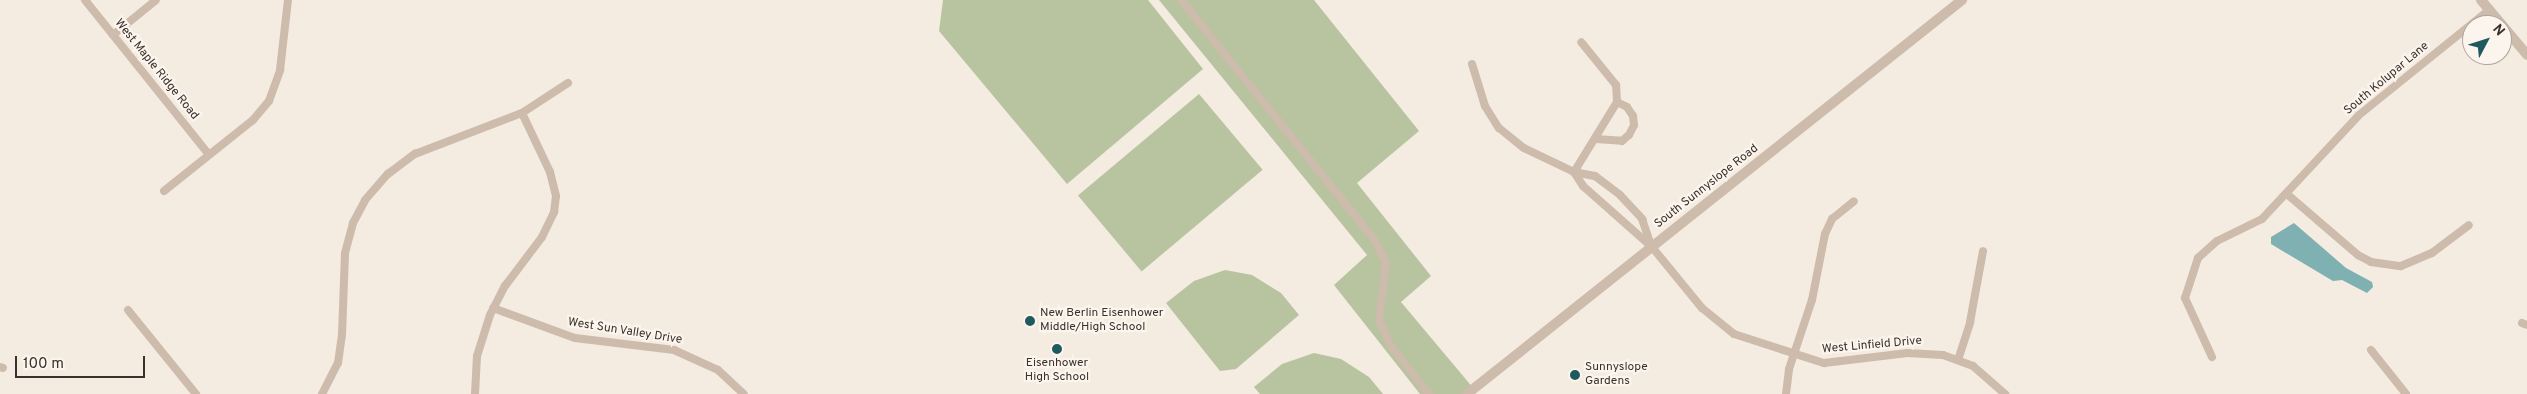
<!DOCTYPE html>
<style>
body{margin:0}
#map{position:relative;width:2527px;height:394px;overflow:hidden;background:#f4ebe1;font-family:Overpass,sans-serif}
div>[style]{position:absolute}
.green>*{inset:0;background:#b8c4a0;transform-origin:0 0}
.water>*{inset:0;background:#7fb0b2}
.minor>*{height:8px;margin:-4px;padding:0 4px;transform-origin:4px;border-radius:4px;background:#cdbbac}
.tertiary>*{height:10px;margin:-5px;padding:0 5px;transform-origin:5px;border-radius:5px;background:#cdbbac}
.dots>*{width:14px;height:14px;translate:-50% -50%;box-sizing:border-box;border:2px solid #fbf5ee;border-radius:50%}
span{translate:-50% -50%;white-space:nowrap;text-align:center;line-height:1.15;-webkit-text-stroke:4.5px #fbf5ee;paint-order:stroke}
.street-label{font-size:12px;color:#3b302b}
.poi-label{font-size:12px;color:#3b302b}
.left{translate:0 -50%;text-align:left}
.north{position:absolute;left:2462px;top:15px;width:50px;height:50px;box-sizing:border-box;background:#fbf5ee;border:1px solid #aea6a0;border-radius:50%;rotate:50deg;font-size:14px;font-weight:700;line-height:20px;text-align:center;color:#3b302b}
.north::after{content:'';display:block;margin:auto;width:18px;height:22px;background:#1f5a5e;clip-path:polygon(50% 0,100% 100%,50% 72%,0 100%)}
.scale{position:absolute;left:15px;top:356px;width:130px;height:22px;box-sizing:border-box;border:2px solid #3b302b;border-top:0;padding-left:6px;font-size:15px;line-height:18px;white-space:nowrap;color:#3b302b;-webkit-text-stroke:4px #fbf5ee;paint-order:stroke}
</style>
<div id="map">
<div class="green">
<div style="clip-path:polygon(943px 0,1148px 0,1203px 69px,1067px 184px,939px 31px)"></div>
<div style="clip-path:polygon(1159px 0,1314px 0,1419px 131px,1357px 183px,1431px 276px,1401px 302px,1474px 389px,1467px 394px,1420px 394px,1334px 285px,1367px 255px)"></div>
<div style="left:1199px;top:94px;width:99px;height:158px;rotate:50deg"></div>
<div style="clip-path:polygon(1225px 270px,1252px 275px,1281px 293px,1299px 315px,1236px 369px,1220px 371px,1166px 303px,1194px 281px)"></div>
<div style="clip-path:polygon(1314px 353px,1341px 359px,1369px 377px,1383px 394px,1260px 394px,1254px 387px,1282px 364px)"></div>
</div>
<div class="water">
<div style="clip-path:polygon(2294px 223px,2346px 268px,2372px 282px,2373px 287px,2367px 293px,2342px 280px,2333px 281px,2271px 244px,2271px 237px)"></div>
</div>
<div class="minor">
<div style="left:85px;top:0;width:198px;rotate:51.3deg"></div>
<div style="left:1181px;top:0;width:307px;rotate:51.1deg"></div>
<div style="left:1374px;top:239px;width:28px;rotate:64deg"></div>
<div style="left:1386px;top:264px;width:56px;rotate:97.1deg"></div>
<div style="left:1379px;top:320px;width:27px;rotate:66deg"></div>
<div style="left:1390px;top:345px;width:63px;rotate:51.5deg"></div>
<div style="left:113px;top:35px;width:55px;rotate:-39.1deg"></div>
<div style="left:1472px;top:64px;width:44px;rotate:72.8deg"></div>
<div style="left:1485px;top:106px;width:26px;rotate:58deg"></div>
<div style="left:1499px;top:128px;width:32px;rotate:39deg"></div>
<div style="left:1524px;top:148px;width:55px;rotate:25.6deg"></div>
<div style="left:1574px;top:172px;width:21px;rotate:11deg"></div>
<div style="left:1595px;top:176px;width:31px;rotate:37deg"></div>
<div style="left:1620px;top:195px;width:33px;rotate:47deg"></div>
<div style="left:1642px;top:219px;width:28px;rotate:71deg"></div>
<div style="left:1596px;top:139px;width:26px;rotate:4deg"></div>
<div style="left:1622px;top:141px;width:9px;rotate:-41deg"></div>
<div style="left:1629px;top:135px;width:11px;rotate:-63deg"></div>
<div style="left:1634px;top:125px;width:9px;rotate:-96deg"></div>
<div style="left:1633px;top:116px;width:11px;rotate:-124deg"></div>
<div style="left:1627px;top:107px;width:11px;rotate:-153deg"></div>
<div style="left:1574px;top:172px;width:17px;rotate:57deg"></div>
<div style="left:1583px;top:186px;width:92px;rotate:41.5deg"></div>
<div style="left:1652px;top:247px;width:79px;rotate:50.7deg"></div>
<div style="left:1702px;top:308px;width:41px;rotate:39.1deg"></div>
<div style="left:1734px;top:334px;width:95px;rotate:17.9deg"></div>
<div style="left:1824px;top:363px;width:84px;rotate:-6.9deg"></div>
<div style="left:1907px;top:353px;width:36px;rotate:3deg"></div>
<div style="left:1943px;top:355px;width:32px;rotate:20deg"></div>
<div style="left:1973px;top:366px;width:43px;rotate:41.2deg"></div>
<div style="left:1574px;top:172px;width:82px;rotate:-58.4deg"></div>
<div style="left:1617px;top:102px;width:17px;rotate:-93deg"></div>
<div style="left:1616px;top:85px;width:55px;rotate:-129.1deg"></div>
<div style="left:164px;top:191px;width:114px;rotate:-38.6deg"></div>
<div style="left:253px;top:120px;width:25px;rotate:-50deg"></div>
<div style="left:269px;top:101px;width:33px;rotate:-70deg"></div>
<div style="left:280px;top:70px;width:70px;rotate:-83.5deg"></div>
<div style="left:2287px;top:194px;width:94px;rotate:40.7deg"></div>
<div style="left:2358px;top:255px;width:15px;rotate:28deg"></div>
<div style="left:2371px;top:262px;width:30px;rotate:8deg"></div>
<div style="left:2401px;top:266px;width:34px;rotate:-23deg"></div>
<div style="left:2432px;top:253px;width:46px;rotate:-37.1deg"></div>
<div style="left:493px;top:308px;width:87px;rotate:20.1deg"></div>
<div style="left:575px;top:338px;width:100px;rotate:6.9deg"></div>
<div style="left:674px;top:350px;width:48px;rotate:24.4deg"></div>
<div style="left:718px;top:370px;width:35px;rotate:43deg"></div>
<div style="left:128px;top:310px;width:108px;rotate:51deg"></div>
<div style="left:2522px;top:323px;width:5px;rotate:22deg"></div>
<div style="left:2371px;top:350px;width:56px;rotate:51.5deg"></div>
<div style="left:2212px;top:357px;width:65px;rotate:-114.6deg"></div>
<div style="left:2185px;top:298px;width:42px;rotate:-72deg"></div>
<div style="left:2198px;top:258px;width:25px;rotate:-42deg"></div>
<div style="left:2217px;top:241px;width:50px;rotate:-26.1deg"></div>
<div style="left:2262px;top:219px;width:142px;rotate:-47deg"></div>
<div style="left:2359px;top:115px;width:167px;rotate:-38.9deg"></div>
<div style="left:1958px;top:360px;width:40px;rotate:-72deg"></div>
<div style="left:1970px;top:322px;width:72px;rotate:-79.6deg"></div>
<div style="left:0;top:367px;width:3px;rotate:18deg"></div>
<div style="left:322px;top:394px;width:35px;rotate:-63deg"></div>
<div style="left:338px;top:363px;width:28px;rotate:-82deg"></div>
<div style="left:342px;top:335px;width:82px;rotate:-87.9deg"></div>
<div style="left:345px;top:253px;width:31px;rotate:-75deg"></div>
<div style="left:353px;top:223px;width:26px;rotate:-62deg"></div>
<div style="left:365px;top:200px;width:35px;rotate:-49deg"></div>
<div style="left:388px;top:174px;width:34px;rotate:-37deg"></div>
<div style="left:415px;top:154px;width:115px;rotate:-21deg"></div>
<div style="left:522px;top:113px;width:55px;rotate:-33.1deg"></div>
<div style="left:475px;top:394px;width:38px;rotate:-87deg"></div>
<div style="left:477px;top:356px;width:43px;rotate:-72.4deg"></div>
<div style="left:490px;top:315px;width:33px;rotate:-63deg"></div>
<div style="left:505px;top:286px;width:61px;rotate:-52.9deg"></div>
<div style="left:542px;top:237px;width:28px;rotate:-64deg"></div>
<div style="left:554px;top:212px;width:16px;rotate:-83deg"></div>
<div style="left:556px;top:196px;width:25px;rotate:-104deg"></div>
<div style="left:550px;top:172px;width:65px;rotate:-115.4deg"></div>
<div style="left:1786px;top:394px;width:25px;rotate:-83deg"></div>
<div style="left:1789px;top:369px;width:73px;rotate:-71.6deg"></div>
<div style="left:1812px;top:300px;width:67px;rotate:-78.9deg"></div>
<div style="left:1825px;top:234px;width:17px;rotate:-65deg"></div>
<div style="left:1832px;top:219px;width:28px;rotate:-39deg"></div>
</div>
<div class="tertiary">
<div style="left:2481px;top:0;width:33px;rotate:50deg"></div>
<div style="left:2502px;top:25px;width:39px;rotate:50deg"></div>
<div style="left:1467px;top:394px;width:633px;rotate:-38.52deg"></div>
</div>
<div class="dots">
<div style="left:1030px;top:321px;background:#1f5a5e"></div>
<div style="left:1057px;top:349px;background:#1f5a5e"></div>
<div style="left:1575px;top:375px;background:#1f5a5e"></div>
</div>
<div class="street-label">
<span style="left:156px;top:70px;rotate:51deg">West Maple Ridge Road</span>
<span style="left:2387px;top:79px;rotate:-40deg">South Kolupar Lane</span>
<span style="left:1707px;top:187px;rotate:-38deg">South Sunnyslope Road</span>
<span style="left:625px;top:332px;rotate:9deg">West Sun Valley Drive</span>
<span style="left:1872px;top:346px;rotate:-5deg">West Linfield Drive</span>
</div>
<div class="poi-label">
<span class="left" style="left:1040px;top:321px">New Berlin Eisenhower<br>Middle/High School</span>
<span style="left:1057px;top:371px">Eisenhower<br>High School</span>
<span class="left" style="left:1585px;top:375px">Sunnyslope<br>Gardens</span>
</div>
<div class="north">N</div>
<div class="scale">100 m</div>
</div>
